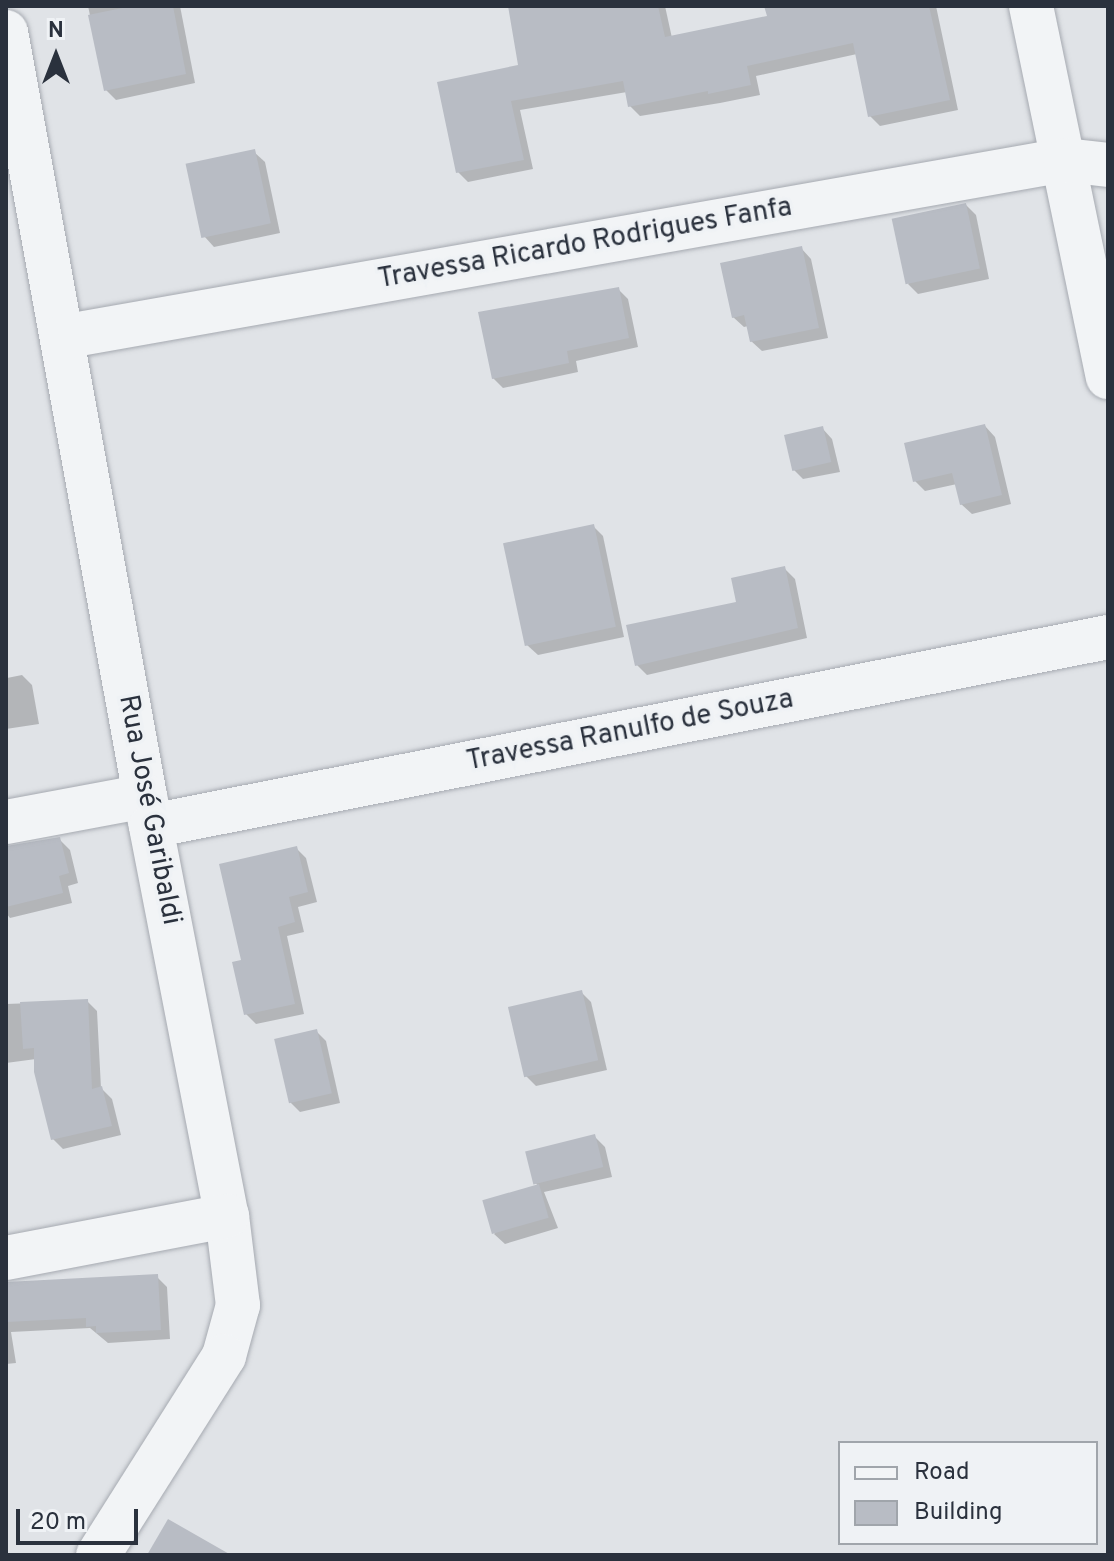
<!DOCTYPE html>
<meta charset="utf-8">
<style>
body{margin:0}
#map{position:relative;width:1114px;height:1561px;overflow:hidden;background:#e0e3e7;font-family:Overpass,sans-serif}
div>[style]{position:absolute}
.shadow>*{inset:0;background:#0003}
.building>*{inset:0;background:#b8bcc4;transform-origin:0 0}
.roads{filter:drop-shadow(0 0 2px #a6aab1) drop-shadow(0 0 2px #a6aab1)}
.minor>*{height:44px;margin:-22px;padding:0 22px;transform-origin:22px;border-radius:22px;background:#f2f4f6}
span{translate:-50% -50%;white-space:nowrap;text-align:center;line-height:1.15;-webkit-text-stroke:7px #eff2f5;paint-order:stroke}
.street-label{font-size:28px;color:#2a313d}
.frame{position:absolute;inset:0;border:8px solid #2a313d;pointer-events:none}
.legend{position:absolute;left:838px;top:1441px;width:260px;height:104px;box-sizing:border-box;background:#eff2f5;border:2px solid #a0a5ab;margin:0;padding:10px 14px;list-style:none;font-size:24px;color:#2a313d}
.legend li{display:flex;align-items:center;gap:16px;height:40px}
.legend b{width:40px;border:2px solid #a0a5ab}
.north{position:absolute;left:16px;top:16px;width:80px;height:80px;-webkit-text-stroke:6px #eff2f5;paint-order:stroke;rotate:0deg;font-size:22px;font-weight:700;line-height:32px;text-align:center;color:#2a313d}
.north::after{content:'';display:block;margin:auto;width:28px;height:36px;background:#2a313d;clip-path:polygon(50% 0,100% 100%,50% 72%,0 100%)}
.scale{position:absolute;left:16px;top:1509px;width:122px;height:36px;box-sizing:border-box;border:4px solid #2a313d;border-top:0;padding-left:10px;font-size:24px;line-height:28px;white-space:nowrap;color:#2a313d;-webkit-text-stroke:6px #eff2f5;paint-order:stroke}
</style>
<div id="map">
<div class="shadow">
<div style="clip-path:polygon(88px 6px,180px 6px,195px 83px,116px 100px,106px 90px)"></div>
<div style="clip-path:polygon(510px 6px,665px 6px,672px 38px,769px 18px,788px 6px,936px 6px,958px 110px,880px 126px,870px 116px,857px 54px,756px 76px,760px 95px,720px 103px,640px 116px,630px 106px,627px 92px,520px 110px,533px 169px,468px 182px,458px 172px,520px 67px)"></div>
<div style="clip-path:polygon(254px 152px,265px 162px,280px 233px,214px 247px,204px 236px)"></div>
<div style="clip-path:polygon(966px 205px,976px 215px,989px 279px,918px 294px,908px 284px)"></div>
<div style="clip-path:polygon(801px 248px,811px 259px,828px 338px,762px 351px,751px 341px,748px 326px,744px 327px,733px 317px)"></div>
<div style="clip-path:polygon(618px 289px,628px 299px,638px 347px,576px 361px,578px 372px,503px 388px,493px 378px)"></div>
<div style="clip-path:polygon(985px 426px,995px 437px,1011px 504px,972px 514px,961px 504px,957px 484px,925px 491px,915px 481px)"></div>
<div style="clip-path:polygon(822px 428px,832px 439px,840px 472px,803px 479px,793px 469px)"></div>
<div style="clip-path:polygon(593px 526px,603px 536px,624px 637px,538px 655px,527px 645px)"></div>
<div style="clip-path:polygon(785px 569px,795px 579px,807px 638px,647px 675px,637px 665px,739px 604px)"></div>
<div style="clip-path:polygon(6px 671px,7px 678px,22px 675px,32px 685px,39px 724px,6px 729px)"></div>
<div style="clip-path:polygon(59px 839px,70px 850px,78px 883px,68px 886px,72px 903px,10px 918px,6px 913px,6px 850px)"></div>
<div style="clip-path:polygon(296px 848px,306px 858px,317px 902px,298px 907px,304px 932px,287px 936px,304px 1014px,256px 1024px,246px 1014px,243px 962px)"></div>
<div style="clip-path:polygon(581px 992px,591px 1002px,607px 1070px,536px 1086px,526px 1076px)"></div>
<div style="clip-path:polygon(87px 1001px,97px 1011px,101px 1088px,112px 1099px,121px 1135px,63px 1149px,53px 1139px,36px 1059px,6px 1063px,6px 1004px)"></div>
<div style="clip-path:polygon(316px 1031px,326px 1041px,340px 1103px,300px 1112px,290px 1102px)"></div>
<div style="clip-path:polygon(595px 1137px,605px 1147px,612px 1177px,544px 1192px,558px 1228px,505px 1244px,494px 1234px,538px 1186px,535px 1182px)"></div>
<div style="clip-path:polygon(157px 1277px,167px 1287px,170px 1339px,108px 1343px,90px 1328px,11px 1332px,16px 1363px,6px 1364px,6px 1295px)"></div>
</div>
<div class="building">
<div style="clip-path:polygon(132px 6px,173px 6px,186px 74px,104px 91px,88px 15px)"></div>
<div style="clip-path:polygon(508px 6px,658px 6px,665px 37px,767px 16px,764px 6px,929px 6px,950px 100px,868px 117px,853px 43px,747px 66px,751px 85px,708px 94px,708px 91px,628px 107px,623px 81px,511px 101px,524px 160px,456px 173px,437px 82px,518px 65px)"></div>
<div style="left:255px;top:149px;width:76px;height:71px;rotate:78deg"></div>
<div style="left:966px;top:203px;width:67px;height:76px;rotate:78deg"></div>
<div style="clip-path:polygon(802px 246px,819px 328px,750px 342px,744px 315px,732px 318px,720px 263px)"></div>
<div style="clip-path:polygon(619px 287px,629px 338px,567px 351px,569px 363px,492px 379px,478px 312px)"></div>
<div style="clip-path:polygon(985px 424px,1002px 495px,960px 505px,952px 473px,913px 482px,904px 443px)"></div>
<div style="left:823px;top:426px;width:37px;height:40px;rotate:77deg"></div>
<div style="left:594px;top:524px;width:105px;height:93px;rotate:78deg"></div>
<div style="clip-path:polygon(785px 566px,798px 628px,635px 666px,626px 625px,736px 602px,731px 578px)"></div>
<div style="clip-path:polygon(60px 837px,69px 873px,59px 876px,63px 893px,6px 907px,6px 846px)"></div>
<div style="clip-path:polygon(297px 846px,308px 892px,289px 897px,295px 922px,278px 927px,295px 1004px,244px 1015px,232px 962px,241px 960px,219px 864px)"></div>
<div style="left:582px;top:990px;width:72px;height:76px;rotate:77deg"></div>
<div style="clip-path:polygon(88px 999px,92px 1089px,102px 1086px,112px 1126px,51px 1140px,34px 1072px,34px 1048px,23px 1049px,20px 1002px)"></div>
<div style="left:317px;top:1029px;width:66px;height:44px;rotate:77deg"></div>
<div style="left:595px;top:1134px;width:34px;height:72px;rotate:76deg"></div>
<div style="left:539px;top:1184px;width:35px;height:59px;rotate:74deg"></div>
<div style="clip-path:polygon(158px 1274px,161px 1330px,96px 1333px,96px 1326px,86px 1327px,86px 1318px,6px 1322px,6px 1282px)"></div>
<div style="clip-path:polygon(168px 1519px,231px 1555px,147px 1555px)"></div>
</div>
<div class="roads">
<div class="minor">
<div style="left:1031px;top:6px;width:379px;rotate:78.3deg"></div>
<div style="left:6px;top:32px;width:777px;rotate:79.69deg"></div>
<div style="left:145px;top:796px;width:428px;rotate:79deg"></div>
<div style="left:227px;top:1216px;width:90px;rotate:83deg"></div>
<div style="left:238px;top:1305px;width:53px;rotate:105.4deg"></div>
<div style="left:224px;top:1356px;width:236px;rotate:122.3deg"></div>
<div style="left:62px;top:337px;width:1018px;rotate:-10.01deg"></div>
<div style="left:1065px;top:160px;width:43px;rotate:6.6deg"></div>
<div style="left:6px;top:822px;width:141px;rotate:-10.6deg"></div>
<div style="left:151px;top:826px;width:975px;rotate:-11.17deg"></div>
<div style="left:6px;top:1258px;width:225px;rotate:-10.8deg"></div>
</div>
</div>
<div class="street-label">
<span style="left:585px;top:244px;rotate:-10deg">Travessa Ricardo Rodrigues Fanfa</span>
<span style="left:630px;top:731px;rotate:-11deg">Travessa Ranulfo de Souza</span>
<span style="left:149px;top:810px;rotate:79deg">Rua José Garibaldi</span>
</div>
<div class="frame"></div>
<ul class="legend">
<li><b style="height:10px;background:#f2f4f6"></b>Road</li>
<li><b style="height:22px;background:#b8bcc4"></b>Building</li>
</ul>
<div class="north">N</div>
<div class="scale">20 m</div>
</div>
